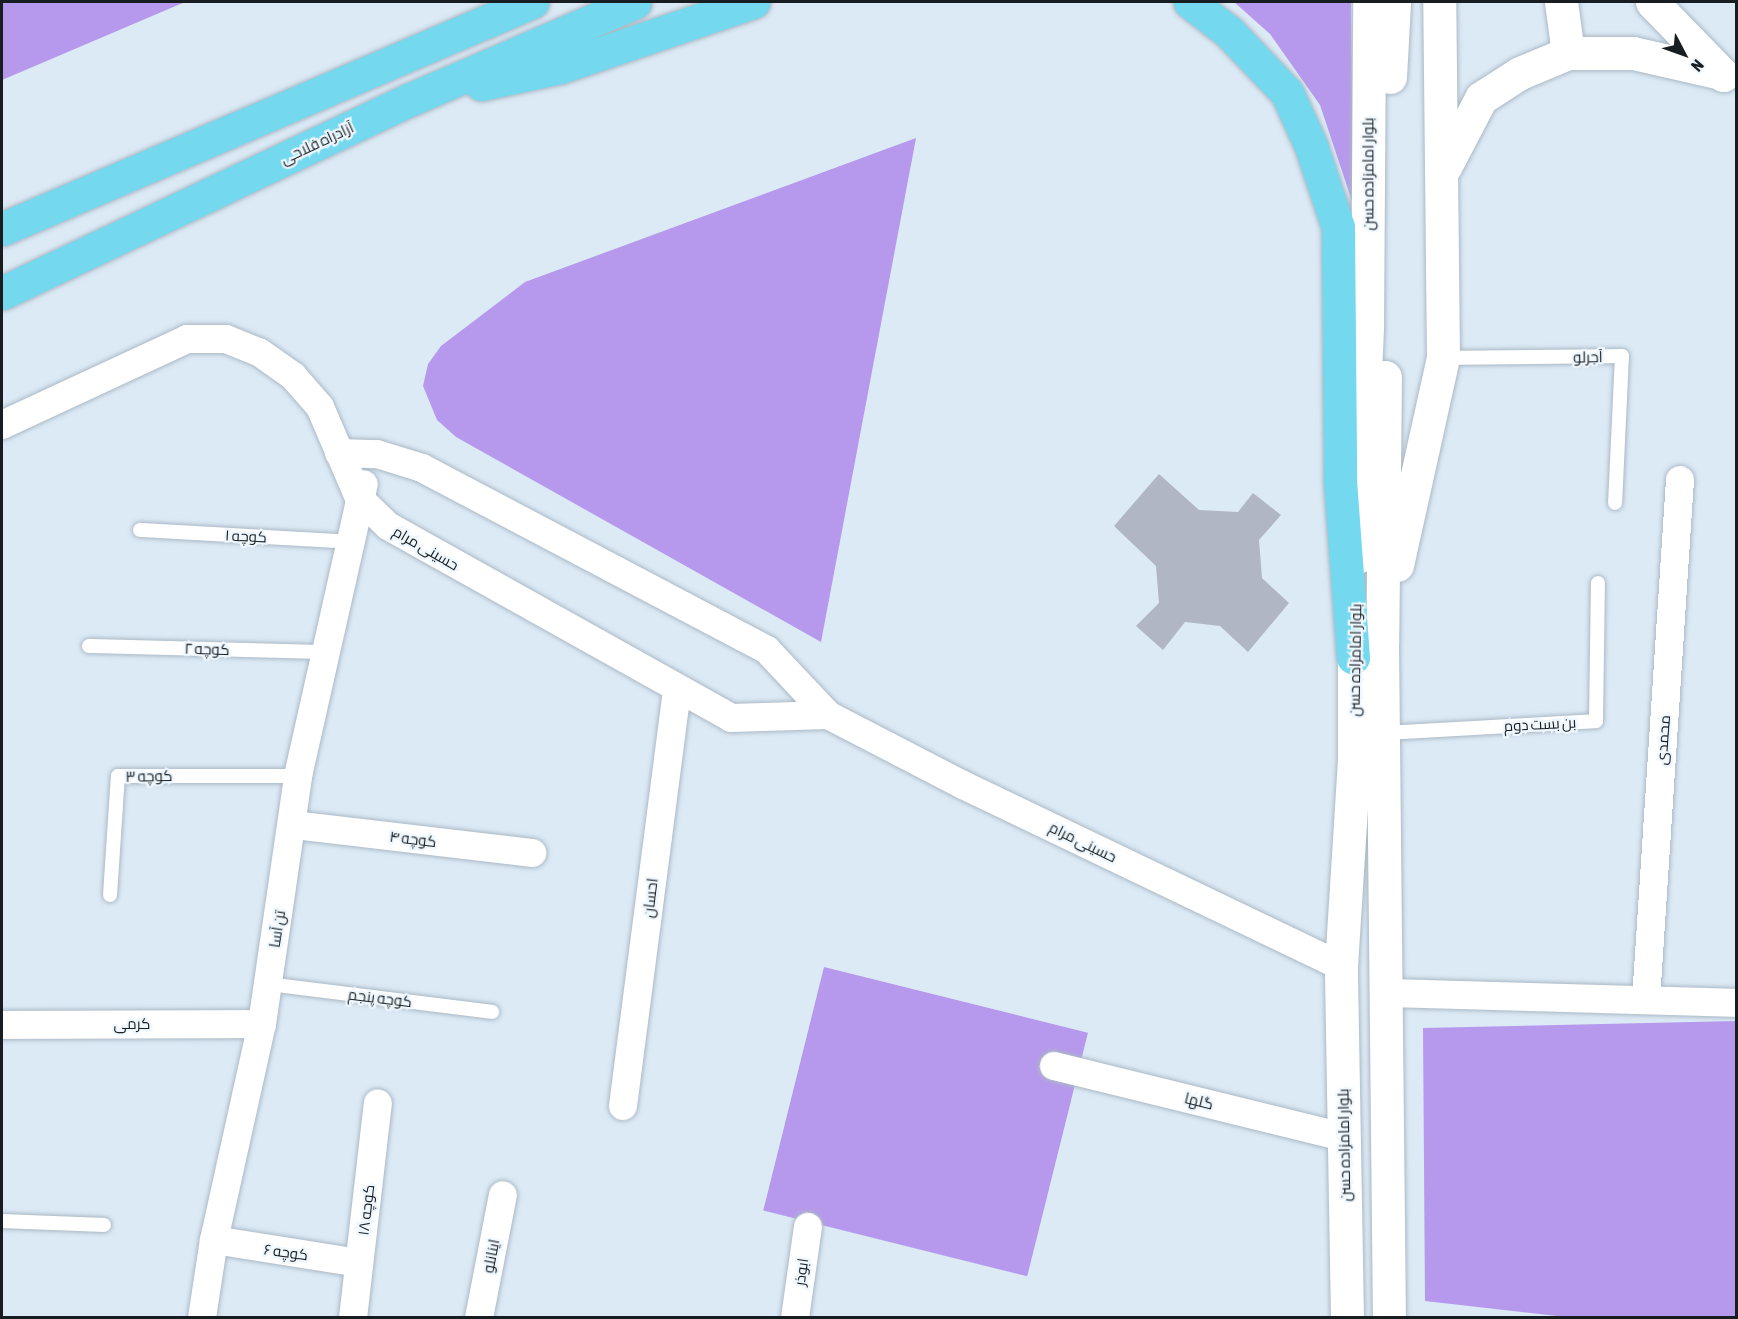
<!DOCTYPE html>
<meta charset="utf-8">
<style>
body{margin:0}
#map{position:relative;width:1738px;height:1319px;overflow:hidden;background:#dceaf6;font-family:"Asap Condensed",Cairo,sans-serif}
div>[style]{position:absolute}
.forest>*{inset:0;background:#b699ec;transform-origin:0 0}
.building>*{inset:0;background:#b1b6c5}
.roads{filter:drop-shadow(0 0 2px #abb9c5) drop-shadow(0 0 2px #abb9c5)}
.lane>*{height:14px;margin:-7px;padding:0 7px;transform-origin:7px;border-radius:7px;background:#fff}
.street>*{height:28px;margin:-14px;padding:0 14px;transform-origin:14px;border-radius:14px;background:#fff}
.secondary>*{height:33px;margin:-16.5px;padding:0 16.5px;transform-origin:16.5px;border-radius:16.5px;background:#fff}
.highway>*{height:33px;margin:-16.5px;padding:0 16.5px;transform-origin:16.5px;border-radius:16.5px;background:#74d8ef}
span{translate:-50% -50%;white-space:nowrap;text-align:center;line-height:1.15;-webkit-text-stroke:4.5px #eef7fe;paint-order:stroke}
.street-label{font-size:15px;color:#181d21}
.frame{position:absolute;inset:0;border:3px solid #181d21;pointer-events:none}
.north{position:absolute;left:1654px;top:24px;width:60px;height:60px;-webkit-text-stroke:4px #eef7fe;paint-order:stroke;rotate:131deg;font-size:16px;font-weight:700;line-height:24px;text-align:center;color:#181d21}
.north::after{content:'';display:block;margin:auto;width:21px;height:27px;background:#181d21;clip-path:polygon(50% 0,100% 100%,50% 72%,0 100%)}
</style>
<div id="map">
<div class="forest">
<div style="clip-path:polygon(2px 2px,185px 2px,2px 80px)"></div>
<div style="clip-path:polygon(1234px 2px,1351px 2px,1353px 204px,1320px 105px,1270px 34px)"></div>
<div style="clip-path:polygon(916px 138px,821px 642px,456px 437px,437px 420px,423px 386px,428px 364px,441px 346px,525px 282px)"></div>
<div style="left:824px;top:967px;width:272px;height:251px;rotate:14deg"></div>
<div style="clip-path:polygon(1736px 1021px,1736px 1317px,1575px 1318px,1425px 1301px,1423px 1028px)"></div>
</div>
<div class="building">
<div style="clip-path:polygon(1159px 474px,1199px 510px,1238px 512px,1253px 493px,1281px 515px,1259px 540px,1262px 578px,1289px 603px,1248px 652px,1220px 626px,1185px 622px,1163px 650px,1136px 626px,1159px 603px,1156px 566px,1114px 526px)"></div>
</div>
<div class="roads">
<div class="lane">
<div style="left:1443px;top:358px;width:179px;rotate:-0.6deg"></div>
<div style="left:1622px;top:356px;width:147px;rotate:92.7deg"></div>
<div style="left:140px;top:530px;width:212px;rotate:3.2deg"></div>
<div style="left:89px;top:646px;width:236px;rotate:1.5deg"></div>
<div style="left:1383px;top:733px;width:213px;rotate:-3.2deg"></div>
<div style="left:1596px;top:721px;width:138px;rotate:-89.2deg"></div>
<div style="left:110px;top:895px;width:119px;rotate:-86.2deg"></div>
<div style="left:118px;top:776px;width:180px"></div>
<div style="left:268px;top:984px;width:226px;rotate:7.1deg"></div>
<div style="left:2px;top:1221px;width:102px;rotate:2.2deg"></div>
</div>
<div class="street">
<div style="left:2px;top:425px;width:204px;rotate:-24.9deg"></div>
<div style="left:187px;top:339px;width:39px"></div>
<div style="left:226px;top:339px;width:35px;rotate:22deg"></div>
<div style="left:259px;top:352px;width:42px;rotate:35.2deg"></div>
<div style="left:293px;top:376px;width:41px;rotate:48.9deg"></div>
<div style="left:320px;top:407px;width:99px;rotate:66.8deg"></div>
<div style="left:359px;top:498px;width:40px;rotate:44deg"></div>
<div style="left:388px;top:526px;width:393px;rotate:29.2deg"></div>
<div style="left:731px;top:718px;width:97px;rotate:-1.8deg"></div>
<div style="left:339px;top:453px;width:38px;rotate:2deg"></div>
<div style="left:377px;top:454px;width:47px;rotate:17.3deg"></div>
<div style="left:422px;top:468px;width:390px;rotate:27.8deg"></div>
<div style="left:767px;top:650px;width:89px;rotate:46.8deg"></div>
<div style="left:828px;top:715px;width:152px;rotate:27.4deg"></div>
<div style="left:963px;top:785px;width:419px;rotate:25.6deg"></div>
<div style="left:294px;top:825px;width:240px;rotate:6.7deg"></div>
<div style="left:1386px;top:993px;width:350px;rotate:1.6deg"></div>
<div style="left:1646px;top:1000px;width:521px;rotate:-86.26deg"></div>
<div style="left:2px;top:1025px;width:260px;rotate:-0.2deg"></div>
<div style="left:1054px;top:1066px;width:299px;rotate:13.8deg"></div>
<div style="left:623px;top:1106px;width:419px;rotate:-82.6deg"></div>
<div style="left:214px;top:1240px;width:147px;rotate:9deg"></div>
<div style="left:202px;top:1318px;width:79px;rotate:-81.3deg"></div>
<div style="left:214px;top:1240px;width:221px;rotate:-77.5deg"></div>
<div style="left:262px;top:1024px;width:251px;rotate:-81.7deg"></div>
<div style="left:298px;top:776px;width:299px;rotate:-77.3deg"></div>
<div style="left:353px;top:1318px;width:216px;rotate:-83.4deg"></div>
<div style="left:479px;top:1318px;width:125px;rotate:-79deg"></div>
<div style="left:795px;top:1318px;width:92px;rotate:-81.9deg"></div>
</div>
<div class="secondary">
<div style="left:1561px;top:2px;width:51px;rotate:82.2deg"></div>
<div style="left:1652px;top:2px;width:102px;rotate:45.8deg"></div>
<div style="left:1390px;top:77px;width:75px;rotate:-86.9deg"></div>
<div style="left:1445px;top:167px;width:78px;rotate:-62.4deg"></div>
<div style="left:1481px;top:98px;width:46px;rotate:-32.7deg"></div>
<div style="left:1520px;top:73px;width:52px;rotate:-22.6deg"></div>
<div style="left:1568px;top:53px;width:65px"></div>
<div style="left:1633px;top:53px;width:90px;rotate:12.8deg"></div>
<div style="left:1385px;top:377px;width:266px;rotate:90.6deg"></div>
<div style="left:1382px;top:643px;width:675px;rotate:89.41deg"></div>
<div style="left:1357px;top:557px;width:231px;rotate:-87.5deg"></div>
<div style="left:1367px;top:326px;width:324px;rotate:-89.6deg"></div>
<div style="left:1397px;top:565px;width:212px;rotate:-77.5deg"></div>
<div style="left:1443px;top:358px;width:356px;rotate:-90.6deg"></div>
<div style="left:1347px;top:1318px;width:352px;rotate:-91deg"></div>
<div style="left:1341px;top:966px;width:207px;rotate:-86.4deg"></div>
<div style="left:1354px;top:759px;width:129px;rotate:-90deg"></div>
</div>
<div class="highway">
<div style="left:1190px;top:2px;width:49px;rotate:37.6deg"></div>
<div style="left:1229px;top:32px;width:84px;rotate:46.4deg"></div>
<div style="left:1287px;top:93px;width:58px;rotate:65.6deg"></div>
<div style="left:1311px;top:146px;width:85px;rotate:71.6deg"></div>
<div style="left:1338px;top:227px;width:253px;rotate:89.5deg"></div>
<div style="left:1340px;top:480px;width:178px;rotate:85.8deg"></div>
<div style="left:481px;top:84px;width:81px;rotate:-12.1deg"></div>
<div style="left:560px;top:67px;width:204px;rotate:-18.6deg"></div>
<div style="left:2px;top:229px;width:577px;rotate:-23.19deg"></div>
<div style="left:2px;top:293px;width:450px;rotate:-25.4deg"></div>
<div style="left:409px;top:100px;width:246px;rotate:-23.4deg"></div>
</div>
</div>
<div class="street-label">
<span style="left:317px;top:143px;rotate:-25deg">آزادراه فلاحی</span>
<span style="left:1368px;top:174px;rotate:-90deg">بلوار امامزاده حسن</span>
<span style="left:1588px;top:357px;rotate:-1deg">آجرلو</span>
<span style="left:246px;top:536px;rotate:3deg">کوچه ۱</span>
<span style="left:426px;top:548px;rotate:30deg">حسینی مرام</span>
<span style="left:207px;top:649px;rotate:2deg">کوچه ۲</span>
<span style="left:1355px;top:660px;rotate:-89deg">بلوار امامزاده حسن</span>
<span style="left:1540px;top:724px;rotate:-3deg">بن بست دوم</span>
<span style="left:1663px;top:740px;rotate:-86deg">محمدی</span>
<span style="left:149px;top:776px;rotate:-1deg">کوچه ۳</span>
<span style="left:413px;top:839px;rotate:7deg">کوچه ۴</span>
<span style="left:1083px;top:842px;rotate:26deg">حسینی مرام</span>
<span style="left:650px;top:898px;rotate:-83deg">احسان</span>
<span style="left:277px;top:929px;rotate:-81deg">تن آسا</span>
<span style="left:380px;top:998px;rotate:7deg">کوچه پنجم</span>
<span style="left:132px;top:1024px">کرمی</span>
<span style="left:1199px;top:1101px;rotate:14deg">گلها</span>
<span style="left:1344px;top:1145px;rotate:-91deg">بلوار امامزاده حسن</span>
<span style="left:366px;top:1210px;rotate:-83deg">کوچه ۱۸</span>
<span style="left:286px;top:1252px;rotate:8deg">کوچه ۶</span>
<span style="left:491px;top:1256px;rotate:-79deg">اینانلو</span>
<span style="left:801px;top:1272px;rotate:-82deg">ابوذر</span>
</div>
<div class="frame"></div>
<div class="north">N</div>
</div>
